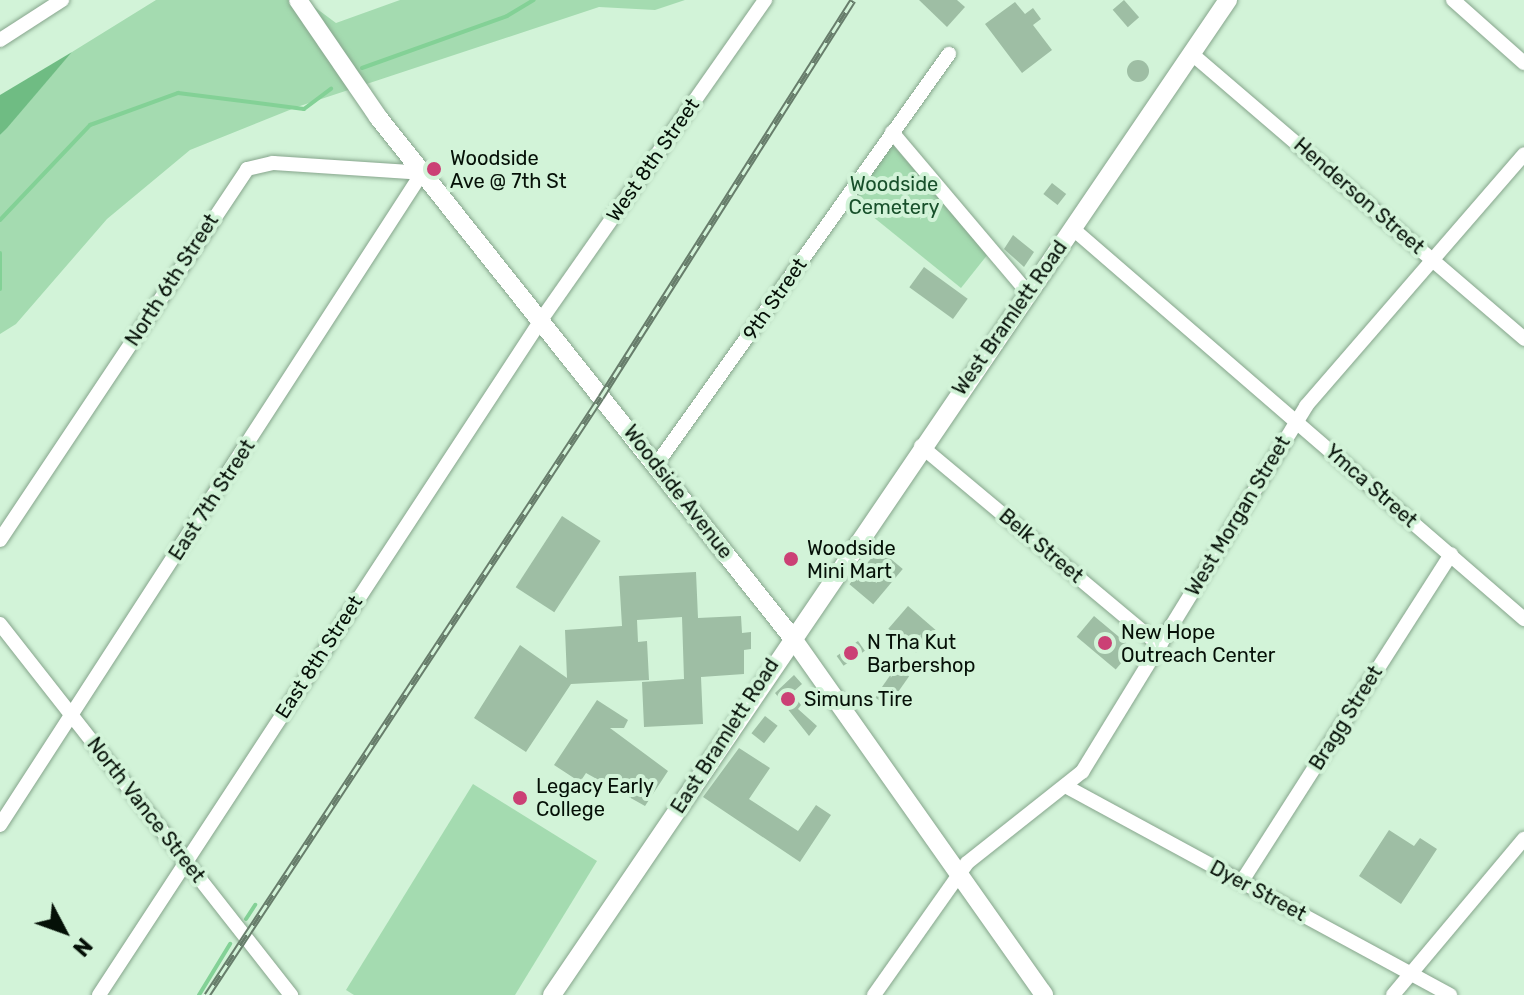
<!DOCTYPE html>
<style>
body{margin:0}
#map{position:relative;width:1524px;height:995px;overflow:hidden;background:#d2f3d8;font-family:Rubik,sans-serif}
div>[style]{position:absolute}
.green>*{inset:0;background:#a4dbb0}
.forest>*{inset:0;background:#6fbc83}
.stream>*{height:4px;margin:-2px;padding:0 2px;transform-origin:2px;border-radius:2px;background:#83d196}
.building>*{inset:0;background:#9ebea4;transform-origin:0 0}
.round{border-radius:50%}
.roads{filter:drop-shadow(0 0 2px #86a58c) drop-shadow(0 0 2px #86a58c)}
.minor>*{height:14px;margin:-7px;padding:0 7px;transform-origin:7px;border-radius:7px;background:#fff}
.tertiary>*{height:18px;margin:-9px;padding:0 9px;transform-origin:9px;border-radius:9px;background:#fff}
.rail>*{height:7px;margin-top:-3.5px;transform-origin:0;background:repeating-linear-gradient(90deg,#d2f3d8 0 12px,#677d6b 0 24px);box-sizing:border-box;border-block:2px solid #677d6b}
.dots>*{width:22px;height:22px;translate:-50% -50%;box-sizing:border-box;border:4px solid #d2f3d8;border-radius:50%}
span{translate:-50% -50%;white-space:nowrap;text-align:center;line-height:1.15;-webkit-text-stroke:8px #d2f3d8;paint-order:stroke}
.poi-label{font-size:20px;color:#051007}
.left{translate:0 -50%;text-align:left}
.street-label{font-size:20px;color:#051007}
.park-label{font-size:20px;color:#18502b}
.north{position:absolute;left:24px;top:891px;width:80px;height:80px;-webkit-text-stroke:6px #d2f3d8;paint-order:stroke;rotate:131deg;font-size:22px;font-weight:700;line-height:32px;text-align:center;color:#051007}
.north::after{content:'';display:block;margin:auto;width:28px;height:36px;background:#051007;clip-path:polygon(50% 0,100% 100%,50% 72%,0 100%)}
</style>
<div id="map">
<div class="green">
<div style="clip-path:polygon(156px 0,305px 0,336px 23px,400px 0,685px 0,655px 10px,599px 7px,297px 107px,190px 150px,107px 219px,16px 324px,0 334px,0 135px,72px 52px)"></div>
<div style="clip-path:polygon(891px 143px,988px 254px,961px 288px,851px 199px)"></div>
<div style="clip-path:polygon(473px 784px,597px 861px,515px 995px,354px 995px,346px 990px)"></div>
</div>
<div class="forest">
<div style="clip-path:polygon(72px 52px,7px 128px,0 135px,0 95px)"></div>
</div>
<div class="stream">
<div style="left:362px;top:68px;width:154px;rotate:-19.7deg"></div>
<div style="left:507px;top:16px;width:31px;rotate:-31deg"></div>
<div style="left:0;top:220px;width:131px;rotate:-46.5deg"></div>
<div style="left:90px;top:125px;width:94px;rotate:-20deg"></div>
<div style="left:178px;top:93px;width:127px;rotate:7.2deg"></div>
<div style="left:304px;top:109px;width:34px;rotate:-37deg"></div>
<div style="left:0;top:253px;width:36px;rotate:90deg"></div>
<div style="left:246px;top:919px;width:17px;rotate:-57deg"></div>
<div style="left:199px;top:995px;width:60px;rotate:-58.7deg"></div>
</div>
<div class="building">
<div style="clip-path:polygon(919px 0,957px 0,965px 7px,947px 27px)"></div>
<div style="left:1124px;top:0;width:23px;height:15px;rotate:49deg"></div>
<div style="clip-path:polygon(1015px 2px,1025px 14px,1033px 8px,1041px 19px,1033px 25px,1052px 50px,1022px 73px,985px 24px)"></div>
<div class="round" style="left:1127px;top:60px;width:22px;height:22px"></div>
<div style="left:1052px;top:183px;width:18px;height:14px;rotate:38deg"></div>
<div style="clip-path:polygon(1013px 235px,1034px 252px,1024px 267px,1004px 249px)"></div>
<div style="left:924px;top:267px;width:54px;height:25px;rotate:36deg"></div>
<div style="left:562px;top:516px;width:46px;height:85px;rotate:33deg"></div>
<div style="left:879px;top:549px;width:31px;height:46px;rotate:40deg"></div>
<div style="clip-path:polygon(696px 572px,698px 618px,741px 616px,742px 633px,751px 632px,751px 649px,744px 650px,744px 674px,701px 677px,703px 724px,644px 727px,642px 682px,684px 679px,682px 617px,637px 620px,638px 642px,647px 641px,649px 680px,571px 684px,526px 752px,474px 718px,520px 645px,567px 678px,565px 630px,622px 626px,619px 576px)"></div>
<div style="left:908px;top:606px;width:37px;height:30px;rotate:41deg"></div>
<div style="left:1094px;top:616px;width:51px;height:27px;rotate:40deg"></div>
<div style="left:858px;top:641px;width:12px;height:26px;rotate:55deg"></div>
<div style="left:896px;top:667px;width:16px;height:37px;rotate:35deg"></div>
<div style="clip-path:polygon(794px 675px,802px 684px,792px 693px,801px 705px,798px 709px,817px 726px,809px 736px,775px 693px)"></div>
<div style="clip-path:polygon(597px 700px,628px 720px,624px 728px,610px 728px,668px 771px,645px 806px,586px 773px,580px 782px,554px 765px)"></div>
<div style="left:765px;top:716px;width:16px;height:22px;rotate:38deg"></div>
<div style="clip-path:polygon(739px 748px,770px 768px,749px 799px,798px 831px,816px 805px,831px 815px,800px 862px,703px 797px)"></div>
<div style="clip-path:polygon(1389px 830px,1414px 846px,1420px 838px,1437px 849px,1401px 904px,1359px 876px)"></div>
</div>
<div class="roads">
<div class="minor">
<div style="left:1453px;top:0;width:95px;rotate:41.6deg"></div>
<div style="left:0;top:40px;width:74px;rotate:-32.8deg"></div>
<div style="left:1192px;top:54px;width:438px;rotate:40.6deg"></div>
<div style="left:892px;top:132px;width:211px;rotate:49.8deg"></div>
<div style="left:1072px;top:228px;width:598px;rotate:40.86deg"></div>
<div style="left:921px;top:446px;width:312px;rotate:39.9deg"></div>
<div style="left:656px;top:465px;width:505px;rotate:-54.52deg"></div>
<div style="left:0;top:540px;width:446px;rotate:-56.3deg"></div>
<div style="left:247px;top:169px;width:27px;rotate:-13deg"></div>
<div style="left:273px;top:163px;width:149px;rotate:3.8deg"></div>
<div style="left:0;top:624px;width:472px;rotate:51.9deg"></div>
<div style="left:1067px;top:787px;width:436px;rotate:28.5deg"></div>
<div style="left:0;top:825px;width:777px;rotate:-57.09deg"></div>
<div style="left:1242px;top:881px;width:388px;rotate:-57.4deg"></div>
<div style="left:99px;top:995px;width:807px;rotate:-56.78deg"></div>
<div style="left:541px;top:320px;width:391px;rotate:-55deg"></div>
<div style="left:874px;top:995px;width:161px;rotate:-54.8deg"></div>
<div style="left:967px;top:863px;width:147px;rotate:-38.4deg"></div>
<div style="left:1082px;top:772px;width:429px;rotate:-58.5deg"></div>
<div style="left:1306px;top:406px;width:333px;rotate:-49.1deg"></div>
<div style="left:1393px;top:995px;width:204px;rotate:-50deg"></div>
</div>
<div class="tertiary">
<div style="left:298px;top:0;width:142px;rotate:55.6deg"></div>
<div style="left:378px;top:117px;width:663px;rotate:51.49deg"></div>
<div style="left:791px;top:636px;width:439px;rotate:54.8deg"></div>
<div style="left:552px;top:995px;width:1203px;rotate:-55.81deg"></div>
</div>
</div>
<div class="rail">
<div style="left:207px;top:995px;width:716px;rotate:-56.62deg"></div>
<div style="left:601px;top:397px;width:470px;rotate:-57.6deg"></div>
</div>
<div class="dots">
<div style="left:434px;top:169px;background:#cb4075"></div>
<div style="left:791px;top:559px;background:#cb4075"></div>
<div style="left:1105px;top:643px;background:#cb4075"></div>
<div style="left:851px;top:653px;background:#cb4075"></div>
<div style="left:788px;top:699px;background:#cb4075"></div>
<div style="left:520px;top:798px;background:#cb4075"></div>
</div>
<div class="poi-label">
<span class="left" style="left:450px;top:170px">Woodside<br>Ave @ 7th St</span>
<span class="left" style="left:807px;top:560px">Woodside<br>Mini Mart</span>
<span class="left" style="left:1121px;top:644px">New Hope<br>Outreach Center</span>
<span class="left" style="left:867px;top:654px">N Tha Kut<br>Barbershop</span>
<span class="left" style="left:804px;top:699px">Simuns Tire</span>
<span class="left" style="left:536px;top:798px">Legacy Early<br>College</span>
</div>
<div class="street-label">
<span style="left:653px;top:160px;rotate:-55deg">West 8th Street</span>
<span style="left:1359px;top:196px;rotate:41deg">Henderson Street</span>
<span style="left:172px;top:280px;rotate:-57deg">North 6th Street</span>
<span style="left:775px;top:299px;rotate:-55deg">9th Street</span>
<span style="left:1010px;top:318px;rotate:-55deg">West Bramlett Road</span>
<span style="left:1371px;top:486px;rotate:41deg">Ymca Street</span>
<span style="left:678px;top:492px;rotate:52deg">Woodside Avenue</span>
<span style="left:212px;top:500px;rotate:-57deg">East 7th Street</span>
<span style="left:1238px;top:516px;rotate:-59deg">West Morgan Street</span>
<span style="left:1041px;top:546px;rotate:40deg">Belk Street</span>
<span style="left:319px;top:657px;rotate:-57deg">East 8th Street</span>
<span style="left:1346px;top:718px;rotate:-58deg">Bragg Street</span>
<span style="left:725px;top:736px;rotate:-57deg">East Bramlett Road</span>
<span style="left:146px;top:810px;rotate:52deg">North Vance Street</span>
<span style="left:1258px;top:891px;rotate:28deg">Dyer Street</span>
</div>
<div class="park-label">
<span style="left:894px;top:196px">Woodside<br>Cemetery</span>
</div>
<div class="north">N</div>
</div>
